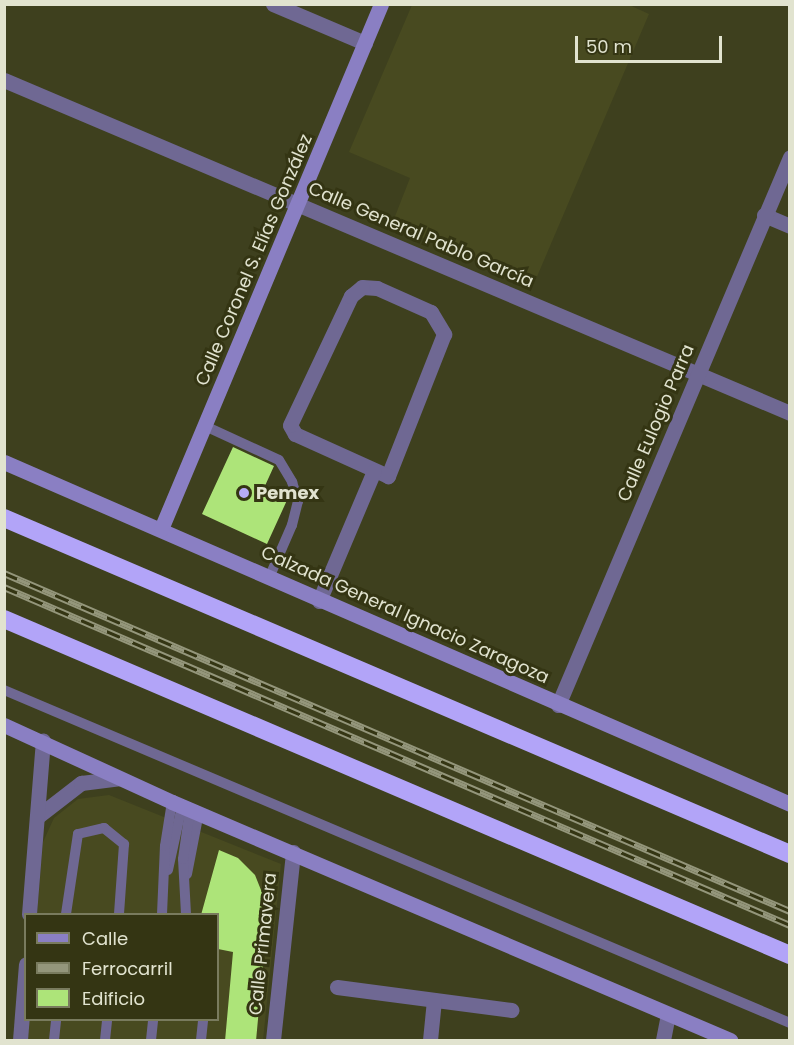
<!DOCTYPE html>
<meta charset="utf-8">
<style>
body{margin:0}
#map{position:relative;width:794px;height:1045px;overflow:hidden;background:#3e401e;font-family:Poppins,sans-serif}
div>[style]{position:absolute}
.built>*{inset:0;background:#484a20}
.building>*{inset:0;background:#ade479}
.lane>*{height:10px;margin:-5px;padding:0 5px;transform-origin:5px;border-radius:5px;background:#6f6893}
.street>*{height:15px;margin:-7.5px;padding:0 7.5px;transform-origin:7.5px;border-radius:7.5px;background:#6f6893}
.secondary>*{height:15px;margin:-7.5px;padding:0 7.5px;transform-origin:7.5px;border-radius:7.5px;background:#8a7fc3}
.highway>*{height:18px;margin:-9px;padding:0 9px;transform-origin:9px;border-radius:9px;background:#b2a4f8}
.rail>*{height:7px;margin-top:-3.5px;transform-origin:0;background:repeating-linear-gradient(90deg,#343513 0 14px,#94967b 0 28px);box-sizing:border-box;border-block:2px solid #94967b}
.dots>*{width:16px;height:16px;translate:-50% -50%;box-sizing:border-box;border:3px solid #343513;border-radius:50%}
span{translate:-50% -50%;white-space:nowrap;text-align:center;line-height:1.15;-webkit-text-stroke:6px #343513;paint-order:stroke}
.street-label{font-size:18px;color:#e1e3cf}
.poi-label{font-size:18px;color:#e1e3cf;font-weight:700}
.left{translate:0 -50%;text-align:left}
.frame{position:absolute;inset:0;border:6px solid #e1e3cf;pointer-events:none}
.legend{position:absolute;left:24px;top:913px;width:195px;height:108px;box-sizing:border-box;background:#343513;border:2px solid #797b5e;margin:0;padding:8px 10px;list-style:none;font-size:18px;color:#e1e3cf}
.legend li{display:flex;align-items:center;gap:12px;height:30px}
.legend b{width:30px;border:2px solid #797b5e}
.scale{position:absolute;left:575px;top:36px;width:147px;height:27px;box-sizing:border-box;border:3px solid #e1e3cf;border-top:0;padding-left:8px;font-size:18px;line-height:21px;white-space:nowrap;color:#e1e3cf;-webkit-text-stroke:4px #343513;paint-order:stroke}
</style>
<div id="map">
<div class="built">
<div style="clip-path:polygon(627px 4px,649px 14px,533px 286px,392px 224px,410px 178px,349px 152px,412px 5px)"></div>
<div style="clip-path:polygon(109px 795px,281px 864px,263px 1040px,28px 1040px,29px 1020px,218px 1020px,218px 914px,37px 914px,43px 842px,54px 818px,78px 799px)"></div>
</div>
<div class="building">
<div style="clip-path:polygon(233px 447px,274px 466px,264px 488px,288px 498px,267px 544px,202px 514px)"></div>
<div style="clip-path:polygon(219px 850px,238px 858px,255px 875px,263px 895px,267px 921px,256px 1041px,225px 1041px,233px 952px,218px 949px,218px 915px,201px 915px)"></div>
</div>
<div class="lane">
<div style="left:205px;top:426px;width:81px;rotate:24.7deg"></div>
<div style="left:279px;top:460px;width:26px;rotate:59deg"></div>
<div style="left:292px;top:482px;width:20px;rotate:72deg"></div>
<div style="left:298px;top:501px;width:25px;rotate:104deg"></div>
<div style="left:292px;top:525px;width:58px;rotate:113.5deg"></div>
<div style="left:4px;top:690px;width:854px;rotate:22.96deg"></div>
<div style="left:168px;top:870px;width:66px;rotate:-77.7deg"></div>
<div style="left:187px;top:874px;width:63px;rotate:-79deg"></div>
<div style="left:66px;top:914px;width:81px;rotate:-81.5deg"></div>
<div style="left:78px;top:834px;width:27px;rotate:-13deg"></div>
<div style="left:104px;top:828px;width:26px;rotate:39deg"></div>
<div style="left:124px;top:844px;width:70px;rotate:94.1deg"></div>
<div style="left:162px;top:914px;width:68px;rotate:-87.5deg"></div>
<div style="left:165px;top:846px;width:45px;rotate:-81deg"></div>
<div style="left:186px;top:914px;width:55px;rotate:-93.1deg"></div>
<div style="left:183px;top:859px;width:50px;rotate:-82deg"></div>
<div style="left:54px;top:1040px;width:20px;rotate:-84deg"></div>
<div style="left:105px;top:1040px;width:20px;rotate:-84deg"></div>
<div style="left:151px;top:1040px;width:20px;rotate:-84deg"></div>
<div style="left:201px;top:1040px;width:20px;rotate:-84deg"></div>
</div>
<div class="street">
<div style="left:273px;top:4px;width:100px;rotate:23deg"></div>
<div style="left:4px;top:80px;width:854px;rotate:22.96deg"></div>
<div style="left:764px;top:215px;width:28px;rotate:23deg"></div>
<div style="left:362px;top:287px;width:15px;rotate:4deg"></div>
<div style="left:377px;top:288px;width:59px;rotate:24deg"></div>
<div style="left:431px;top:312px;width:26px;rotate:59deg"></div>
<div style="left:444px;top:334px;width:153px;rotate:111.5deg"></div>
<div style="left:388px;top:476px;width:102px;rotate:-155.7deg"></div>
<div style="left:295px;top:434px;width:10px;rotate:-119deg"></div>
<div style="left:290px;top:425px;width:143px;rotate:-64.7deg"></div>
<div style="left:351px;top:296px;width:14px;rotate:-39deg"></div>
<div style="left:319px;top:601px;width:141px;rotate:-67.1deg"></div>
<div style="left:558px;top:705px;width:595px;rotate:-67.05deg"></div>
<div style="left:37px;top:817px;width:56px;rotate:-37.7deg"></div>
<div style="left:81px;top:783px;width:38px;rotate:-7deg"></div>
<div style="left:29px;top:914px;width:174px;rotate:-85.4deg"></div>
<div style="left:337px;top:987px;width:176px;rotate:7.5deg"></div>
<div style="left:20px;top:1040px;width:76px;rotate:-85.5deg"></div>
<div style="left:273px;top:1040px;width:189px;rotate:-83.9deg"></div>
<div style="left:430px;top:1040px;width:40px;rotate:-84.3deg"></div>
<div style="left:663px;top:1040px;width:26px;rotate:-79deg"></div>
</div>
<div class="secondary">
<div style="left:4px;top:462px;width:857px;rotate:23.51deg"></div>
<div style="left:161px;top:529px;width:569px;rotate:-67.26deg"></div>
<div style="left:4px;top:725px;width:185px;rotate:24.6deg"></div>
<div style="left:172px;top:802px;width:607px;rotate:23.1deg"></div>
</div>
<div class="highway">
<div style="left:4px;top:518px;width:855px;rotate:23.15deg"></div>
<div style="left:4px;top:619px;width:855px;rotate:23.15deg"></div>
</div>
<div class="rail">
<div style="left:4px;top:573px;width:856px;rotate:23.27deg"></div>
<div style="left:4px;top:587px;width:856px;rotate:23.27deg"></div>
</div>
<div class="dots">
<div style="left:244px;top:493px;background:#b7abf7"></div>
</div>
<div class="street-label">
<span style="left:421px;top:235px;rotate:23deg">Calle General Pablo García</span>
<span style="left:254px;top:260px;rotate:-67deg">Calle Coronel S. Elías González</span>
<span style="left:656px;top:423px;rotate:-67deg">Calle Eulogio Parra</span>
<span style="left:405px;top:615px;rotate:24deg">Calzada General Ignacio Zaragoza</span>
<span style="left:263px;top:944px;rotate:-84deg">Calle Primavera</span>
</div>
<div class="poi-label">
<span class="left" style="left:256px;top:493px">Pemex</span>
</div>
<div class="frame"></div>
<ul class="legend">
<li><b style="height:8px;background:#8a7fc3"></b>Calle</li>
<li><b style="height:8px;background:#94967b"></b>Ferrocarril</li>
<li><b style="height:16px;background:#ade479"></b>Edificio</li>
</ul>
<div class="scale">50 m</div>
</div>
